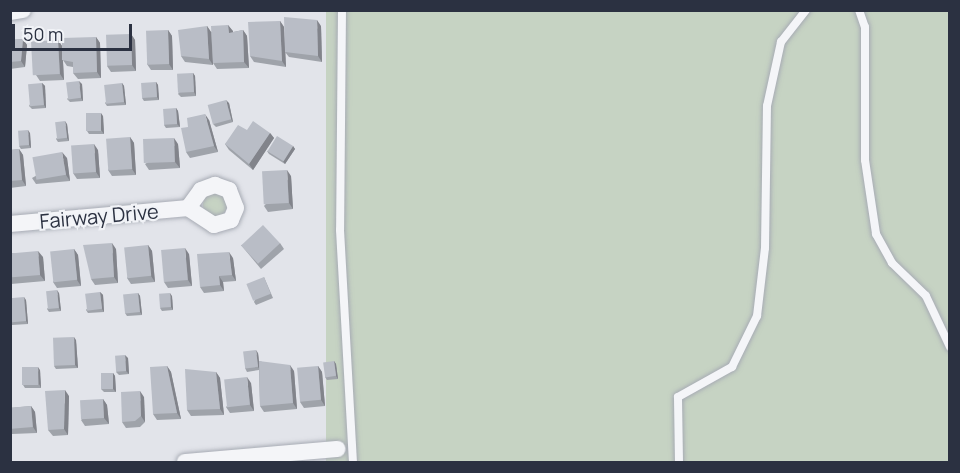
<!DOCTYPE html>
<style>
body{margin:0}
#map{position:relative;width:960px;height:473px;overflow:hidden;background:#e2e4ea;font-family:Manrope,sans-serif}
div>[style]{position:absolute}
.green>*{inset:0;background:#c6d3c3;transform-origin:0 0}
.round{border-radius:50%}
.roads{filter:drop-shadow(0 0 2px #a7abb4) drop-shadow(0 0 2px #a7abb4)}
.service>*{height:8px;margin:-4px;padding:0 4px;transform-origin:4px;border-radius:4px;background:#f4f5f8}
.minor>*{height:16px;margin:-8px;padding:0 8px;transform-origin:8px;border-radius:8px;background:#f4f5f8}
.wall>*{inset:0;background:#9fa3aa}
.shaded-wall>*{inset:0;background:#82848b}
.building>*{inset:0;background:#b9bdc6;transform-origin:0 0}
span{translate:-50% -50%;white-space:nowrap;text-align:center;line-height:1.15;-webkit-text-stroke:4.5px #f1f3f7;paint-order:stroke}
.street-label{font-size:20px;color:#2b3141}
.frame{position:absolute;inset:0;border:12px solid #2b3141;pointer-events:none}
.scale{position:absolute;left:12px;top:24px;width:120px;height:27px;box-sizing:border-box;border:3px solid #2b3141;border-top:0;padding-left:8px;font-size:18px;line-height:21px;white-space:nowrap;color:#2b3141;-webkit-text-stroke:4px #f1f3f7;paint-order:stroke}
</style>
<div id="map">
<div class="green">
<div style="left:326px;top:11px;width:623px;height:451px"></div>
<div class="round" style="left:203px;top:193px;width:24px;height:24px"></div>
</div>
<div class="roads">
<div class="service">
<div style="left:342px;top:10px;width:220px;rotate:90.5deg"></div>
<div style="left:340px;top:230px;width:232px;rotate:86.8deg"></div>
<div style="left:859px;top:10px;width:18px;rotate:71deg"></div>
<div style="left:865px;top:27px;width:133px;rotate:90deg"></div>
<div style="left:865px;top:160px;width:75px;rotate:81.5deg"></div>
<div style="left:876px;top:234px;width:33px;rotate:61deg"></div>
<div style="left:892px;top:263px;width:47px;rotate:44.1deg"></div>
<div style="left:926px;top:296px;width:56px;rotate:64.8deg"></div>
<div style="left:679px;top:462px;width:65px;rotate:-90.9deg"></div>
<div style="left:678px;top:397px;width:62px;rotate:-29.1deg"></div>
<div style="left:732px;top:367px;width:57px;rotate:-63.9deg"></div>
<div style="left:757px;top:316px;width:68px;rotate:-83.3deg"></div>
<div style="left:765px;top:248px;width:142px;rotate:-89.2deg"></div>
<div style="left:767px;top:106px;width:66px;rotate:-77.7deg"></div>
<div style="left:781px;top:42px;width:41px;rotate:-52deg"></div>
</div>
<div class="minor">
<div style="left:10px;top:12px;width:13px;rotate:-9deg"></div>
<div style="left:215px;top:185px;width:15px;rotate:20deg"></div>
<div style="left:229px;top:190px;width:19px;rotate:69deg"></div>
<div style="left:236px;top:208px;width:13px;rotate:113deg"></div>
<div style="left:231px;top:220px;width:18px;rotate:164deg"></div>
<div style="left:214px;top:225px;width:31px;rotate:-147deg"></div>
<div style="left:188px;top:208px;width:22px;rotate:-54deg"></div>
<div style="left:201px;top:190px;width:15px;rotate:-20deg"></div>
<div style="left:10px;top:224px;width:179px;rotate:-5.1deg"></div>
<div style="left:185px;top:462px;width:153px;rotate:-4.9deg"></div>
</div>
</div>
<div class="wall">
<div style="clip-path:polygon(280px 21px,284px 27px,286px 67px,254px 62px,250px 56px)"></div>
<div style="clip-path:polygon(228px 25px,233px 32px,243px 30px,247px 36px,249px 68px,217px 69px,213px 63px,213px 65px,185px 62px,181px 56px,207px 26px,211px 32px)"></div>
<div style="clip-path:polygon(321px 26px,322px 62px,289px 57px,285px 52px)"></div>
<div style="clip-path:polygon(168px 30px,172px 36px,173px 70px,151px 70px,147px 64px)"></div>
<div style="clip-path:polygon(131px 34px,135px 40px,136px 71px,111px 72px,107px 66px)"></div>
<div style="clip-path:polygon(96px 37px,100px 43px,101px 78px,78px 79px,73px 73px,73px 67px,67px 66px,63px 60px,64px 80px,40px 81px,36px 75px,58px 40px,62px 46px)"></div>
<div style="clip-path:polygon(23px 39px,27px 45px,25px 67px,10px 69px,10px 40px)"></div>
<div style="clip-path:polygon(193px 73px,195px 76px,196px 96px,181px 97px,178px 94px)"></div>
<div style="clip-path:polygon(156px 82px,158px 85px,159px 100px,144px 101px,142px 98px)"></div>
<div style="clip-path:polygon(42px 83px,45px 86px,46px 108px,32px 109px,29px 106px)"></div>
<div style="clip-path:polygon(122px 83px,124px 86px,126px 105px,107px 106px,105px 103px)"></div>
<div style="clip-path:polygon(82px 84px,83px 101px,70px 102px,67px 99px)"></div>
<div style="clip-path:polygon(229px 103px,233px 122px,216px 127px,213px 124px)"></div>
<div style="clip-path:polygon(176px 108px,178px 111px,180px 127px,166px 128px,164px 125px)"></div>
<div style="clip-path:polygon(103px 116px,104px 134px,89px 134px,87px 131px)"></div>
<div style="clip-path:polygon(209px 120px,218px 152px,190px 158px,186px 152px,188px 127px)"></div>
<div style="clip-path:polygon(67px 124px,69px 141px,58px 142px,56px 139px)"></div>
<div style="clip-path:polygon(247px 130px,270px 133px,274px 138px,253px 170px,229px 150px,225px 144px)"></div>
<div style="clip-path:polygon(30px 133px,31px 148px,21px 149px,19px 146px)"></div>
<div style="clip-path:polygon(130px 137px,134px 143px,136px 175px,112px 176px,108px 170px)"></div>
<div style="clip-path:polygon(178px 144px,180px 168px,149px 170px,145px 164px)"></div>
<div style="clip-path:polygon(293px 146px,295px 149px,285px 164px,269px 154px,267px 151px)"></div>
<div style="clip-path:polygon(19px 149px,23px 155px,26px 186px,10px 188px,10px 150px)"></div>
<div style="clip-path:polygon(98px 150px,100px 178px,77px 179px,73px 173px)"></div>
<div style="clip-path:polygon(67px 158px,70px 181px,36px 184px,32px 178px)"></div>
<div style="clip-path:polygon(291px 176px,293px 209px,268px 212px,264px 206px)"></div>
<div style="clip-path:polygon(280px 243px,284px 249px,261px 269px,241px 245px)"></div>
<div style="clip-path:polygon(148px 245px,152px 251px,155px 282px,131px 284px,127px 278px)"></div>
<div style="clip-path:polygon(74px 249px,78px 255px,81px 286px,57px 288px,53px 282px)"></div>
<div style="clip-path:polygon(116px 249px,118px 283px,95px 285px,91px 279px)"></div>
<div style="clip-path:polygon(10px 253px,43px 257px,45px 281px,11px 284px)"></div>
<div style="clip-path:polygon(189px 254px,192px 286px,168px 288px,164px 282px)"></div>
<div style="clip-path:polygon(233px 258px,236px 281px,223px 282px,224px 291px,204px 293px,200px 287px)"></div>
<div style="clip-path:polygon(264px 277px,273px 298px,256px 305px,254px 302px)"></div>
<div style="clip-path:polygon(100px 292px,103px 295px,104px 312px,88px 313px,86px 310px)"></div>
<div style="clip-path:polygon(59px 293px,61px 311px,49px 312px,47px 309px)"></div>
<div style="clip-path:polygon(138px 293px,140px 296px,142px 315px,127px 316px,125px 313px)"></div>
<div style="clip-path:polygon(172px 296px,173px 310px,162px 311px,160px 308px)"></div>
<div style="clip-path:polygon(10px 298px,26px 300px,28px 324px,12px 325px,10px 323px)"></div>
<div style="clip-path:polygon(76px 340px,78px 368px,56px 369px,54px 366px)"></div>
<div style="clip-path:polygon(258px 353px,259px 361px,294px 371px,297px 409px,264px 412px,260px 406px,259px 370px,247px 372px,245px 368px)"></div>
<div style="clip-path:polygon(128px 358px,129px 374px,119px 375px,116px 372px)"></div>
<div style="clip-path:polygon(334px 361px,336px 364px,338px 379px,327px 380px,325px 377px)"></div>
<div style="clip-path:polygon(167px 366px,171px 372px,181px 419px,157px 420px,153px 414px)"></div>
<div style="clip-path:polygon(318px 366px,322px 372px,325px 406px,304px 408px,300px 402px)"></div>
<div style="clip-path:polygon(40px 370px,41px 388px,25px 388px,23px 385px)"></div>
<div style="clip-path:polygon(216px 372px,220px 378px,224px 415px,191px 416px,187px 410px)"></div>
<div style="clip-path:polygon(113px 373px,115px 376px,116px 392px,104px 392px,101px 389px)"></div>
<div style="clip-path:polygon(251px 383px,254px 411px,230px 413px,226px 407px)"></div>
<div style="clip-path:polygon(69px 396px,68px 435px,53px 436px,48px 430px)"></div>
<div style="clip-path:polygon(144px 397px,145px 422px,140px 427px,126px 428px,122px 422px)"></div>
<div style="clip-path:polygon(103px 399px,107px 405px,109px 424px,85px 426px,81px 420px)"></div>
<div style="clip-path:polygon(31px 406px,35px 412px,37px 433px,12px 434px,10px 432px,10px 408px)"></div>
</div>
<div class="shaded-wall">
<div style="clip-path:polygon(317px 20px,321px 26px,322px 62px,318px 56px)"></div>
<div style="clip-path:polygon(280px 21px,284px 27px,286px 67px,282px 61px)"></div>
<div style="clip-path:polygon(228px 25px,233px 31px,233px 39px,229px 33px)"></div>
<div style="clip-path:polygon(207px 26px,211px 32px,213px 65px,209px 59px)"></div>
<div style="clip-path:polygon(168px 30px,172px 36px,173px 70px,169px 64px)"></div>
<div style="clip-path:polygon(243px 30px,247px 36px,249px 68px,244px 62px)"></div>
<div style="clip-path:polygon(131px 34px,135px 40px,136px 71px,132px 65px)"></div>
<div style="clip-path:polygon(96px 37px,100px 43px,101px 78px,97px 72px)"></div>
<div style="clip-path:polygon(23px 39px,27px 45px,25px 67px,21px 61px)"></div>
<div style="clip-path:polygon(58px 40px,62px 46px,64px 80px,60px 74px)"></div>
<div style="clip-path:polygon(193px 73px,195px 76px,196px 96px,194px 92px)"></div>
<div style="clip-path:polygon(79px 81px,82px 84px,83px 101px,81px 98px)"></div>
<div style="clip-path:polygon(156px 82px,158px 85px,159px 100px,157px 97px)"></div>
<div style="clip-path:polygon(42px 83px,45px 86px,46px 108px,44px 105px)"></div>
<div style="clip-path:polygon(122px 83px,124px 86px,126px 105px,124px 102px)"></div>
<div style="clip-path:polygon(10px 96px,11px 96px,12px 114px,10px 112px)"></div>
<div style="clip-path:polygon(226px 100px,229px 103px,233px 122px,231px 119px)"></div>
<div style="clip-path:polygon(176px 108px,178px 111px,180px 127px,177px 124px)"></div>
<div style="clip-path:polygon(101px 113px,103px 116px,104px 134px,101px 130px)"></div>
<div style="clip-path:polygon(205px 114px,209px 120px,218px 152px,214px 146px)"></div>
<div style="clip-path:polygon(65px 121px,67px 124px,69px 141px,67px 138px)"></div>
<div style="clip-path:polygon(28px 130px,30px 133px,31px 148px,29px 145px)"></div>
<div style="clip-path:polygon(270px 133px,274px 138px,253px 170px,249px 164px)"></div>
<div style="clip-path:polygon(130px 137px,134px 143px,136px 175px,132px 169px)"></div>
<div style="clip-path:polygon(174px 138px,178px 144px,180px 168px,175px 162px)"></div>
<div style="clip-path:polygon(94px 144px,98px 150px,100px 178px,96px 172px)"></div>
<div style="clip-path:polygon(293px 146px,295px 149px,285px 164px,283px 161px)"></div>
<div style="clip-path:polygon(19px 149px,23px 155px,26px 186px,22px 180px)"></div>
<div style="clip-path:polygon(62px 152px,67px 158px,70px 181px,66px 175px)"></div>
<div style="clip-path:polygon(287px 170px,291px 176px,293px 209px,289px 203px)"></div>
<div style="clip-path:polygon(112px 243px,116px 249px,118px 283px,114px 277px)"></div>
<div style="clip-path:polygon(148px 245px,152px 251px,155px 282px,151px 276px)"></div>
<div style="clip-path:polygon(185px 248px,189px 254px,192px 286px,188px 280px)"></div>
<div style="clip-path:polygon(74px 249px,78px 255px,81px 286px,77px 280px)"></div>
<div style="clip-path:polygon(38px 251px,43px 257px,45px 281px,40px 275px)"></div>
<div style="clip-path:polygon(229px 252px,233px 258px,236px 281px,232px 275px)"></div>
<div style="clip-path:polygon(219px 276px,223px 282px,224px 291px,220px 285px)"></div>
<div style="clip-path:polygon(57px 290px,59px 293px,61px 311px,59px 308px)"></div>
<div style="clip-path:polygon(100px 292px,103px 295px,104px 312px,102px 309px)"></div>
<div style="clip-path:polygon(138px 293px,140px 296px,142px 315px,140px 312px)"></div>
<div style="clip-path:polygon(170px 293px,172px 296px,173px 310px,171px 307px)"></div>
<div style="clip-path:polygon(24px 297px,26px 300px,28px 324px,26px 321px)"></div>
<div style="clip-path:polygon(74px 337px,76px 340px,78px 368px,75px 365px)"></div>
<div style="clip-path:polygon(256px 350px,258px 353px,260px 370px,258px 367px)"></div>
<div style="clip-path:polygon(125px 355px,128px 358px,129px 374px,126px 371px)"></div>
<div style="clip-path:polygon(334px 361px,336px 364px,338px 379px,336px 376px)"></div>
<div style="clip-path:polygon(290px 365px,294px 371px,297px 409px,293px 403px)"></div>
<div style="clip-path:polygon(167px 366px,171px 372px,181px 419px,177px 413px)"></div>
<div style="clip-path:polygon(318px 366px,322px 372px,325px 406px,321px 400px)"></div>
<div style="clip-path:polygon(38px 367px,40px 370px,41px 388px,39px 384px)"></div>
<div style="clip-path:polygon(216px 372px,220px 378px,224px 415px,220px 409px)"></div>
<div style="clip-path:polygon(113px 373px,115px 376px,116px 392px,113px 389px)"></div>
<div style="clip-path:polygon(247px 377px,251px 383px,254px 411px,250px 405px)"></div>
<div style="clip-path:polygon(65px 390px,69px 396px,68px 435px,64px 429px)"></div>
<div style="clip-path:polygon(140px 391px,144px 397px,145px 422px,141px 416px)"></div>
<div style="clip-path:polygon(103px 399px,107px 405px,109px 424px,104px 418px)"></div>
<div style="clip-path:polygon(31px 406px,35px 412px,37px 433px,33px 427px)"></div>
</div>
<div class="building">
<div style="clip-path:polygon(284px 17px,317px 20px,318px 56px,285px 52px)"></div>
<div style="clip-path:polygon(280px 21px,282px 61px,250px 56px,248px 22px)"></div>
<div style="clip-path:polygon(228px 25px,229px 33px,243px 30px,244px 62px,213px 63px,211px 26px)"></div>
<div style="clip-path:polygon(207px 26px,209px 59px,181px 56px,178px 30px)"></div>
<div style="left:168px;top:30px;width:34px;height:22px;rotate:88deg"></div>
<div style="left:131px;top:34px;width:31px;height:25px;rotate:88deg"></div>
<div style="clip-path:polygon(96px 37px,97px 72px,73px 73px,73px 62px,62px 60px,62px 38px)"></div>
<div style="clip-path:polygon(23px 39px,21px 61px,10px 62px,10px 40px)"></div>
<div style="left:58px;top:40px;width:34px;height:27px;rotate:87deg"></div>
<div style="left:193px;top:73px;width:19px;height:16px;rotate:87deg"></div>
<div style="left:79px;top:81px;width:17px;height:13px;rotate:83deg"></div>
<div style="left:156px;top:82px;width:15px;height:15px;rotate:86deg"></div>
<div style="left:42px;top:83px;width:22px;height:14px;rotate:85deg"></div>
<div style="left:122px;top:83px;width:19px;height:18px;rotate:84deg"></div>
<div style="left:226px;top:100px;width:20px;height:19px;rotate:75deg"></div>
<div style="left:176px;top:108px;width:16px;height:13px;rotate:86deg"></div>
<div style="left:86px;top:113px;width:15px;height:18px"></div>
<div style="clip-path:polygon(205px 114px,214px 146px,186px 152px,181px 128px,188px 127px,187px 118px)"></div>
<div style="left:65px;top:121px;width:17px;height:10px;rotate:83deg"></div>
<div style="clip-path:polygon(253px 121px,270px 133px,249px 164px,225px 144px,238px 125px,247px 130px)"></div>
<div style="left:28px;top:130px;width:15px;height:10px;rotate:86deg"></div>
<div style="left:277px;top:136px;width:19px;height:18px;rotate:32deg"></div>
<div style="left:130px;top:137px;width:32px;height:24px;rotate:86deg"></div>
<div style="left:174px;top:138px;width:24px;height:31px;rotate:88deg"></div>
<div style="left:94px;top:144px;width:28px;height:23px;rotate:86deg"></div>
<div style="clip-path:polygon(19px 149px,22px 180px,10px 181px,10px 150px)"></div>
<div style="left:62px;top:152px;width:23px;height:30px;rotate:80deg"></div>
<div style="left:287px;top:170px;width:33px;height:25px;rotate:87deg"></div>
<div style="left:263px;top:225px;width:25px;height:30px;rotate:47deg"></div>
<div style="clip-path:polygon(112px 243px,114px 277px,91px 279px,83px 245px)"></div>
<div style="left:148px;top:245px;width:31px;height:24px;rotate:84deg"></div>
<div style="left:185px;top:248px;width:32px;height:24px;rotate:85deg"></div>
<div style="left:74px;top:249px;width:31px;height:24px;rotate:84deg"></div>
<div style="left:38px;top:251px;width:24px;height:28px;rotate:85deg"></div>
<div style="clip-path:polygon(229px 252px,232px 275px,219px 276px,220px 285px,200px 287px,197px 254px)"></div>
<div style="left:264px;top:277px;width:18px;height:19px;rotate:68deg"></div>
<div style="left:57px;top:290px;width:18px;height:11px;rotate:84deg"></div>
<div style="left:100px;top:292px;width:17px;height:15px;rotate:83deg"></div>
<div style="left:138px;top:293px;width:19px;height:15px;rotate:84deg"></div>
<div style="left:170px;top:293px;width:14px;height:11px;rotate:86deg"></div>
<div style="left:24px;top:297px;width:24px;height:14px;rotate:85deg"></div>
<div style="left:74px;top:337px;width:28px;height:21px;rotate:88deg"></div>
<div style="left:256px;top:350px;width:17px;height:13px;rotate:83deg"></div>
<div style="left:125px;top:355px;width:16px;height:10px;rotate:86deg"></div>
<div style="clip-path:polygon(259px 361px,290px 365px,293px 403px,260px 406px)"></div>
<div style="left:334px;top:361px;width:15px;height:11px;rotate:82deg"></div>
<div style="clip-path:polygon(167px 366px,177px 413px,153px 414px,150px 367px)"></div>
<div style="left:318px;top:366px;width:34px;height:21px;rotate:85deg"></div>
<div style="left:22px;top:367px;width:16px;height:18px"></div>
<div style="clip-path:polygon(185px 369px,216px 372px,220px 409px,187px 410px)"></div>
<div style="left:101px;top:373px;width:12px;height:16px"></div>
<div style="left:247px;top:377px;width:28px;height:23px;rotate:84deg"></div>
<div style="clip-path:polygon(65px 390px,64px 429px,48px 430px,45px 391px)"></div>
<div style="clip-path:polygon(140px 391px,141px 416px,135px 421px,122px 422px,121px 392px)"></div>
<div style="left:103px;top:399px;width:19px;height:23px;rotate:87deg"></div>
<div style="left:31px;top:406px;width:21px;height:21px;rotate:85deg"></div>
</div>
<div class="street-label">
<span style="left:99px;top:216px;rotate:-5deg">Fairway Drive</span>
</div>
<div class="frame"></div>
<div class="scale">50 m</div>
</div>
